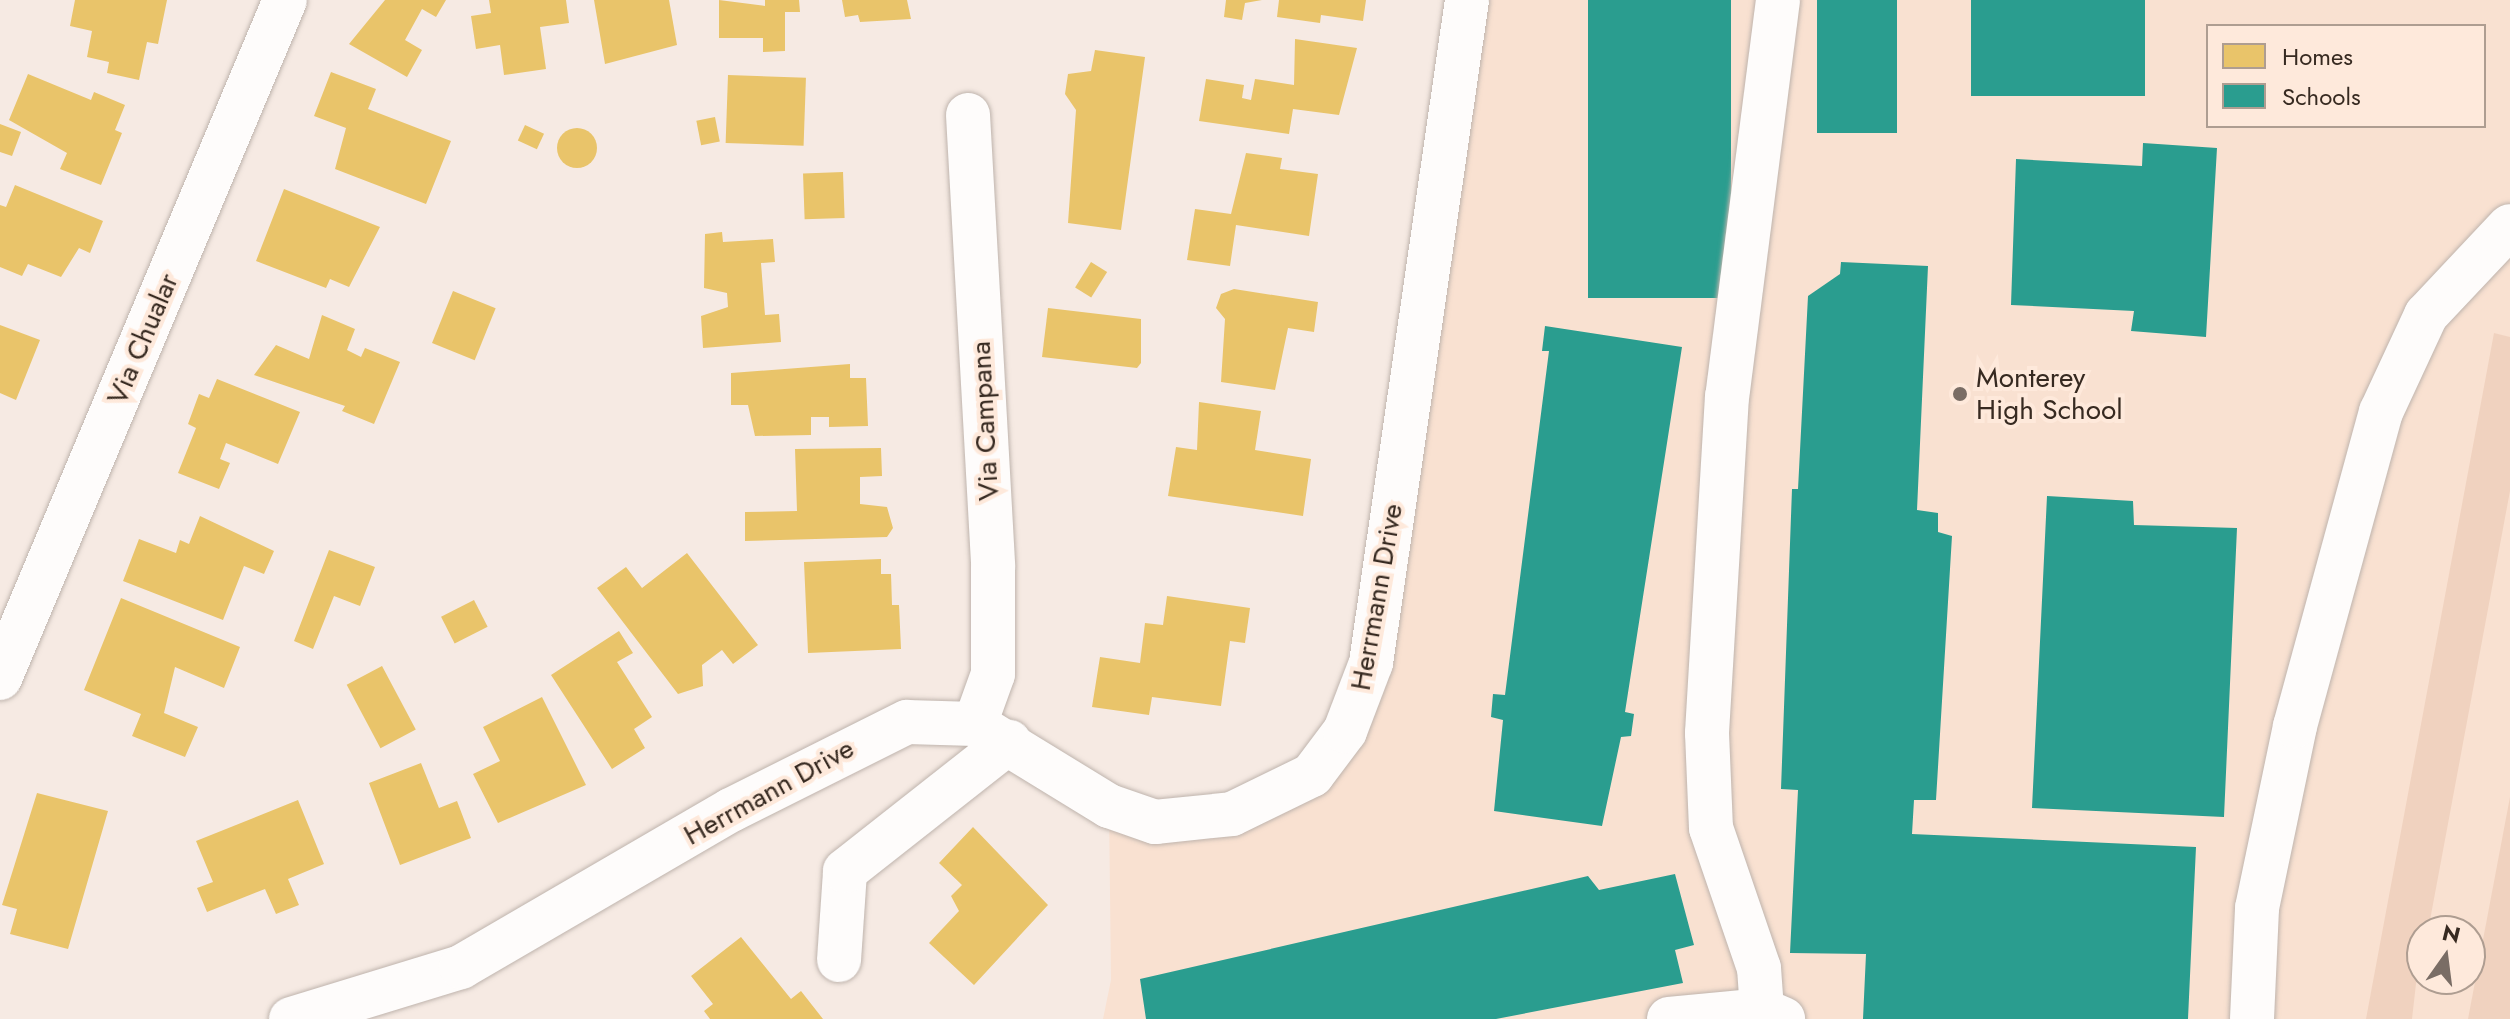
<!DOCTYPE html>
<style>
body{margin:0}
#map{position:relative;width:2510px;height:1019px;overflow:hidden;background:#f6eae3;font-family:Jost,sans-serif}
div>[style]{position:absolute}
.built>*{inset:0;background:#f9e1d1}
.green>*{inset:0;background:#f0d2bf}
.homes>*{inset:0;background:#e9c46a;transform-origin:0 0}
.round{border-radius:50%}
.schools>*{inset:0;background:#2a9d8f;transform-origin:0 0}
.roads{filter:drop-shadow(0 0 2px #bfb4ad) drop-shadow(0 0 2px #bfb4ad)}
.minor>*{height:44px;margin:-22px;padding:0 22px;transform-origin:22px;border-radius:22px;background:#fefcfb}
.dots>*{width:22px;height:22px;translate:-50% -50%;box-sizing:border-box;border:4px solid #fee9db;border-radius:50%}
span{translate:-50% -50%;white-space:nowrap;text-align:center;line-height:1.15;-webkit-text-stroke:8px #fee9db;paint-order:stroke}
.street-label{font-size:28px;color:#372a21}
.poi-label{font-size:28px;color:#372a21}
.left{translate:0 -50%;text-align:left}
.legend{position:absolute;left:2206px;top:24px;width:280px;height:104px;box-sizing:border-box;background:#fee9db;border:2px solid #ae9d91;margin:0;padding:10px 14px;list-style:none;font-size:24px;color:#372a21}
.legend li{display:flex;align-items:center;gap:16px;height:40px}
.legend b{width:40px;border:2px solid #ae9d91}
.north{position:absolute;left:2406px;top:915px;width:80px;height:80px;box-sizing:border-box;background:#fee9db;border:2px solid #ae9d91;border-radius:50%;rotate:14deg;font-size:22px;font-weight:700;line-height:32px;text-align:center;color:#372a21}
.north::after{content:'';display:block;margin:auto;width:28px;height:36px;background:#7a6d65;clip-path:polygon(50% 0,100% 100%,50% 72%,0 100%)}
</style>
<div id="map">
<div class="built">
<div style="clip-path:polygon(evenodd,1467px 0,2510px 0,2510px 1019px,1103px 1019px,1111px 980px,1109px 806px,1173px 823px,1336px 746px,1467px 0,2208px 26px,2484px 26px,2484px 126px,2208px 126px,2208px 26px,1467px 0,2422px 931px,2470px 931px,2470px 979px,2422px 979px,2422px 931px)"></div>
</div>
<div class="green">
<div style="clip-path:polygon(2494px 333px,2510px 337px,2510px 491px,2428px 931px,2422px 931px,2412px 1019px,2366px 1019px)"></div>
<div style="clip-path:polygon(2510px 797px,2510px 1019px,2468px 1019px)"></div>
</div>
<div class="homes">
<div style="clip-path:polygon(75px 0,167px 0,158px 44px,147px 42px,139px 80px,107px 73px,109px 62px,87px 57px,92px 31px,70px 26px)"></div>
<div style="clip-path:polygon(385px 0,446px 0,436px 17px,422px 9px,405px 40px,422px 50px,407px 77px,349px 44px)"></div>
<div style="clip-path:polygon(489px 0,566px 0,569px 23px,540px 27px,546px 69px,504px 75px,500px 45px,476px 49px,471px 16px,491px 13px)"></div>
<div style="clip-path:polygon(594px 0,669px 0,677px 45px,605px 64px)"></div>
<div style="clip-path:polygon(719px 0,765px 6px,765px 0,799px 0,800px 12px,785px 12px,785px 51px,763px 52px,763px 38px,719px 38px)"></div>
<div style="clip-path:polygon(842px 0,907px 0,911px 19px,860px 22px,858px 15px,845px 17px)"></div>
<div style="clip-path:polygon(1226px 0,1262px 0,1245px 3px,1242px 20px,1224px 17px)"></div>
<div style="clip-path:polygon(1279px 0,1366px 0,1363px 21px,1321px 15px,1320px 23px,1277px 17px)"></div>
<div style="clip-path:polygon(1295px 39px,1357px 48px,1339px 115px,1293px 109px,1289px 134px,1199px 121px,1206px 79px,1244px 85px,1242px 98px,1251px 100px,1255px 79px,1294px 85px)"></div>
<div style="clip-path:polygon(1095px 50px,1145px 57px,1121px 230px,1068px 223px,1076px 110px,1065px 94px,1068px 74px,1091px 71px)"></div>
<div style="clip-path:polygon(331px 72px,376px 89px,368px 109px,451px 141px,426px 204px,335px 169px,346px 128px,314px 116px)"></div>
<div style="clip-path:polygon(28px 74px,91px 100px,94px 92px,125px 105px,115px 130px,122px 133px,101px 185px,60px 169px,67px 153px,9px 120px)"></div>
<div style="left:728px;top:75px;width:78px;height:68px;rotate:2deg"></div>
<div style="left:715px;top:117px;width:25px;height:19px;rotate:79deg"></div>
<div style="clip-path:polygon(0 124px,21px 132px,12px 156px,0 152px)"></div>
<div style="left:525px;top:125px;width:21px;height:17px;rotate:25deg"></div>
<div class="round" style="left:557px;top:128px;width:40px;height:40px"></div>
<div style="clip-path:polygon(1246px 153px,1282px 158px,1280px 169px,1318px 174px,1309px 236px,1236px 225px,1230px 266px,1187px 260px,1195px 209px,1231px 214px)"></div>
<div style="left:843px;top:172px;width:46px;height:40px;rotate:88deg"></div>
<div style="clip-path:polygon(15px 185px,103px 221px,90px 253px,79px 248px,61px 277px,28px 264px,22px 276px,0 267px,0 205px,6px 207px)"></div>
<div style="clip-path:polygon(284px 189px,380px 227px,349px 287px,330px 279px,326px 288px,256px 261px)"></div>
<div style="clip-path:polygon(722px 232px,723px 242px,773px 239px,775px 262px,761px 263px,765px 315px,779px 314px,781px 342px,703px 348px,701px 316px,728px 307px,727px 293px,704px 288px,705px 234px)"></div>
<div style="left:1091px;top:262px;width:19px;height:30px;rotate:32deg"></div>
<div style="clip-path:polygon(1234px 289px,1318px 302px,1314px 332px,1288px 328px,1275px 390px,1221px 382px,1225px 319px,1216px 308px,1221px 294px)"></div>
<div style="left:453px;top:291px;width:46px;height:56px;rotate:22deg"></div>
<div style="clip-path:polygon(1048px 308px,1141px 319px,1141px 363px,1137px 368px,1042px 357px)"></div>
<div style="clip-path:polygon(322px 315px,355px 329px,347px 350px,361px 357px,365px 348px,400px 362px,374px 424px,342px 411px,345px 406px,254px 375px,276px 345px,309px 359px)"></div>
<div style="clip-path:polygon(0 325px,40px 340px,16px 400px,0 393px)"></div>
<div style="clip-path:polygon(850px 364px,850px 378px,866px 378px,868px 426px,829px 427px,829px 417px,811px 417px,811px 435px,755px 436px,748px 405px,731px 405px,731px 373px)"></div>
<div style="clip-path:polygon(217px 379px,300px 412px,278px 464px,226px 443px,220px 459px,230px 463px,219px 489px,178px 473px,196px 428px,188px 424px,199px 394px,209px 398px)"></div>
<div style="clip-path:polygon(1199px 402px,1261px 411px,1255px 450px,1311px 459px,1303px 516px,1168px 496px,1176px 447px,1197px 450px)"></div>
<div style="clip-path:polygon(881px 448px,882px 476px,860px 477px,860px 504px,887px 507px,893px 528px,887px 537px,745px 541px,745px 512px,797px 511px,795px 449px)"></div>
<div style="clip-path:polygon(200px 516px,274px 551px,264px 574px,244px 566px,223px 620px,123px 581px,139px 539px,176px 553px,180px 540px,189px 544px)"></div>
<div style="clip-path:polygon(329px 550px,375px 567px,360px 606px,334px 596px,313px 649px,294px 641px)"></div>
<div style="clip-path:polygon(687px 553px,758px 645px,733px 664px,722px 650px,702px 665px,703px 686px,678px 694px,597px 588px,626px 567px,642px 588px)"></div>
<div style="clip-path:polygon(881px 559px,881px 574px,891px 574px,892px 605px,899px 605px,901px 649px,808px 653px,804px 562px)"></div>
<div style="clip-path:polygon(1167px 596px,1250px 608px,1245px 643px,1230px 641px,1221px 706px,1152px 697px,1149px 715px,1092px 707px,1100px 657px,1140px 663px,1145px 623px,1163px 625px)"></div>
<div style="clip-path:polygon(121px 598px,240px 647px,224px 688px,175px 667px,164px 713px,198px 727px,185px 757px,132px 736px,141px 714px,84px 690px)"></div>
<div style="left:474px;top:600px;width:30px;height:37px;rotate:63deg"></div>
<div style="clip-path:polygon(619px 631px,633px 653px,617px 662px,652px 717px,634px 729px,645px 748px,612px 769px,551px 675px)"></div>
<div style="left:382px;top:666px;width:72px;height:40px;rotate:62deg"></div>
<div style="clip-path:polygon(542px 697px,586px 785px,498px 823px,473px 774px,500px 761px,483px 727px)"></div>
<div style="clip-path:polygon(421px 763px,439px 808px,457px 801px,471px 838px,400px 865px,369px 783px)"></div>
<div style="clip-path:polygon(37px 793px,108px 811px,68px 949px,10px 934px,17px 909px,2px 905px)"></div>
<div style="clip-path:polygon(298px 800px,324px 864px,288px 879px,299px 905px,276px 914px,265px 889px,207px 912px,197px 888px,213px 882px,196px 841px)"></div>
<div style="clip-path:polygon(973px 827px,1048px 905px,974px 985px,929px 943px,959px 911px,951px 896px,962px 885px,939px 863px)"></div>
<div style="clip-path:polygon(741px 937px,791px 999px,801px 991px,823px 1019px,710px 1019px,704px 1011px,713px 1004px,691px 976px)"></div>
</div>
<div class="schools">
<div style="left:1588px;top:0;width:143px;height:298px"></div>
<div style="left:1817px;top:0;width:80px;height:133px"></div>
<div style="left:1971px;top:0;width:174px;height:96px"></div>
<div style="clip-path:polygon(2143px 143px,2217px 148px,2206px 337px,2131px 331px,2134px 311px,2011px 305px,2016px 159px,2142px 166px)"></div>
<div style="clip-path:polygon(1841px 262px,1928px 266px,1917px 510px,1938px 513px,1938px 532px,1952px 536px,1936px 800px,1914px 800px,1912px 834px,2196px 847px,2188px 1019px,1863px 1019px,1866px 954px,1790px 953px,1798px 790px,1781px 789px,1792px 489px,1798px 489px,1808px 296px,1840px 274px)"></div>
<div style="clip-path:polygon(1545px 326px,1682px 347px,1625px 712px,1634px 714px,1631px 736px,1621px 737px,1602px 826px,1494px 811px,1503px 720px,1491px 717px,1493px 694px,1505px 695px,1549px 351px,1542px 351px)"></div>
<div style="clip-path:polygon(2047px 496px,2133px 501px,2134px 525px,2237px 528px,2224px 817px,2032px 808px)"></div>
<div style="clip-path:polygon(1675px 874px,1694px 945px,1675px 950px,1683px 983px,1496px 1019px,1146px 1019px,1140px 979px,1588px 876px,1599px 890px)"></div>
</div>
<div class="roads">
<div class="minor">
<div style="left:1778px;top:0;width:399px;rotate:97.3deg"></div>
<div style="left:1727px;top:396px;width:338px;rotate:93.4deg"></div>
<div style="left:1707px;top:733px;width:95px;rotate:87.6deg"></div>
<div style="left:1711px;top:828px;width:148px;rotate:71.1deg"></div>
<div style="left:1759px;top:968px;width:42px;rotate:85.9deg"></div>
<div style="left:1762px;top:1010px;width:23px;rotate:23deg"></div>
<div style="left:968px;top:115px;width:453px;rotate:86.8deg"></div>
<div style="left:993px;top:567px;width:107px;rotate:90deg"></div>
<div style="left:993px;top:674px;width:53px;rotate:109.8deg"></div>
<div style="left:0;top:678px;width:735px;rotate:-67.2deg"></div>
<div style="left:839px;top:960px;width:89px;rotate:-86.1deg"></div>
<div style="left:845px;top:871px;width:209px;rotate:-38.2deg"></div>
<div style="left:291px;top:1019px;width:178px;rotate:-17deg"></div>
<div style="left:461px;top:967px;width:312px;rotate:-30.2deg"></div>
<div style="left:731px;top:810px;width:197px;rotate:-26.6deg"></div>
<div style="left:907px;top:722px;width:68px;rotate:1.7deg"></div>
<div style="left:975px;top:724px;width:157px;rotate:31.5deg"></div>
<div style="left:1109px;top:806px;width:49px;rotate:19.2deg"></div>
<div style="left:1155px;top:822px;width:77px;rotate:-5.9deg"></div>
<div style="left:1232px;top:814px;width:89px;rotate:-26deg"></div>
<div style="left:1312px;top:775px;width:55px;rotate:-53.1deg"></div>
<div style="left:1345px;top:731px;width:73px;rotate:-69.1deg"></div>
<div style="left:1371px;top:663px;width:670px;rotate:-81.76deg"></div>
<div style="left:1669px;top:1019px;width:93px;rotate:-5.5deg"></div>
<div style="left:2252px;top:1019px;width:111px;rotate:-87.4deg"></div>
<div style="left:2257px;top:908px;width:186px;rotate:-78.2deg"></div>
<div style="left:2295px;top:726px;width:326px;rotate:-74.7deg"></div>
<div style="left:2381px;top:412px;width:107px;rotate:-65.1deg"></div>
<div style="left:2426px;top:315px;width:122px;rotate:-46.7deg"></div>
</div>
</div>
<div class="dots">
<div style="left:1960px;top:394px;background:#7a6d65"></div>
</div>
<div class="street-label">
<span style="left:143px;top:339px;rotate:-67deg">Via Chualar</span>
<span style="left:985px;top:421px;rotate:-93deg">Via Campana</span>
<span style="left:1377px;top:597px;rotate:-80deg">Herrmann Drive</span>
<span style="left:769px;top:792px;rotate:-29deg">Herrmann Drive</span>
</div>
<div class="poi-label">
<span class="left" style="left:1976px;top:394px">Monterey<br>High School</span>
</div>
<ul class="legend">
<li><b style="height:22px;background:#e9c46a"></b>Homes</li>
<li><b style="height:22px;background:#2a9d8f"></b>Schools</li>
</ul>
<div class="north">N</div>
</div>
